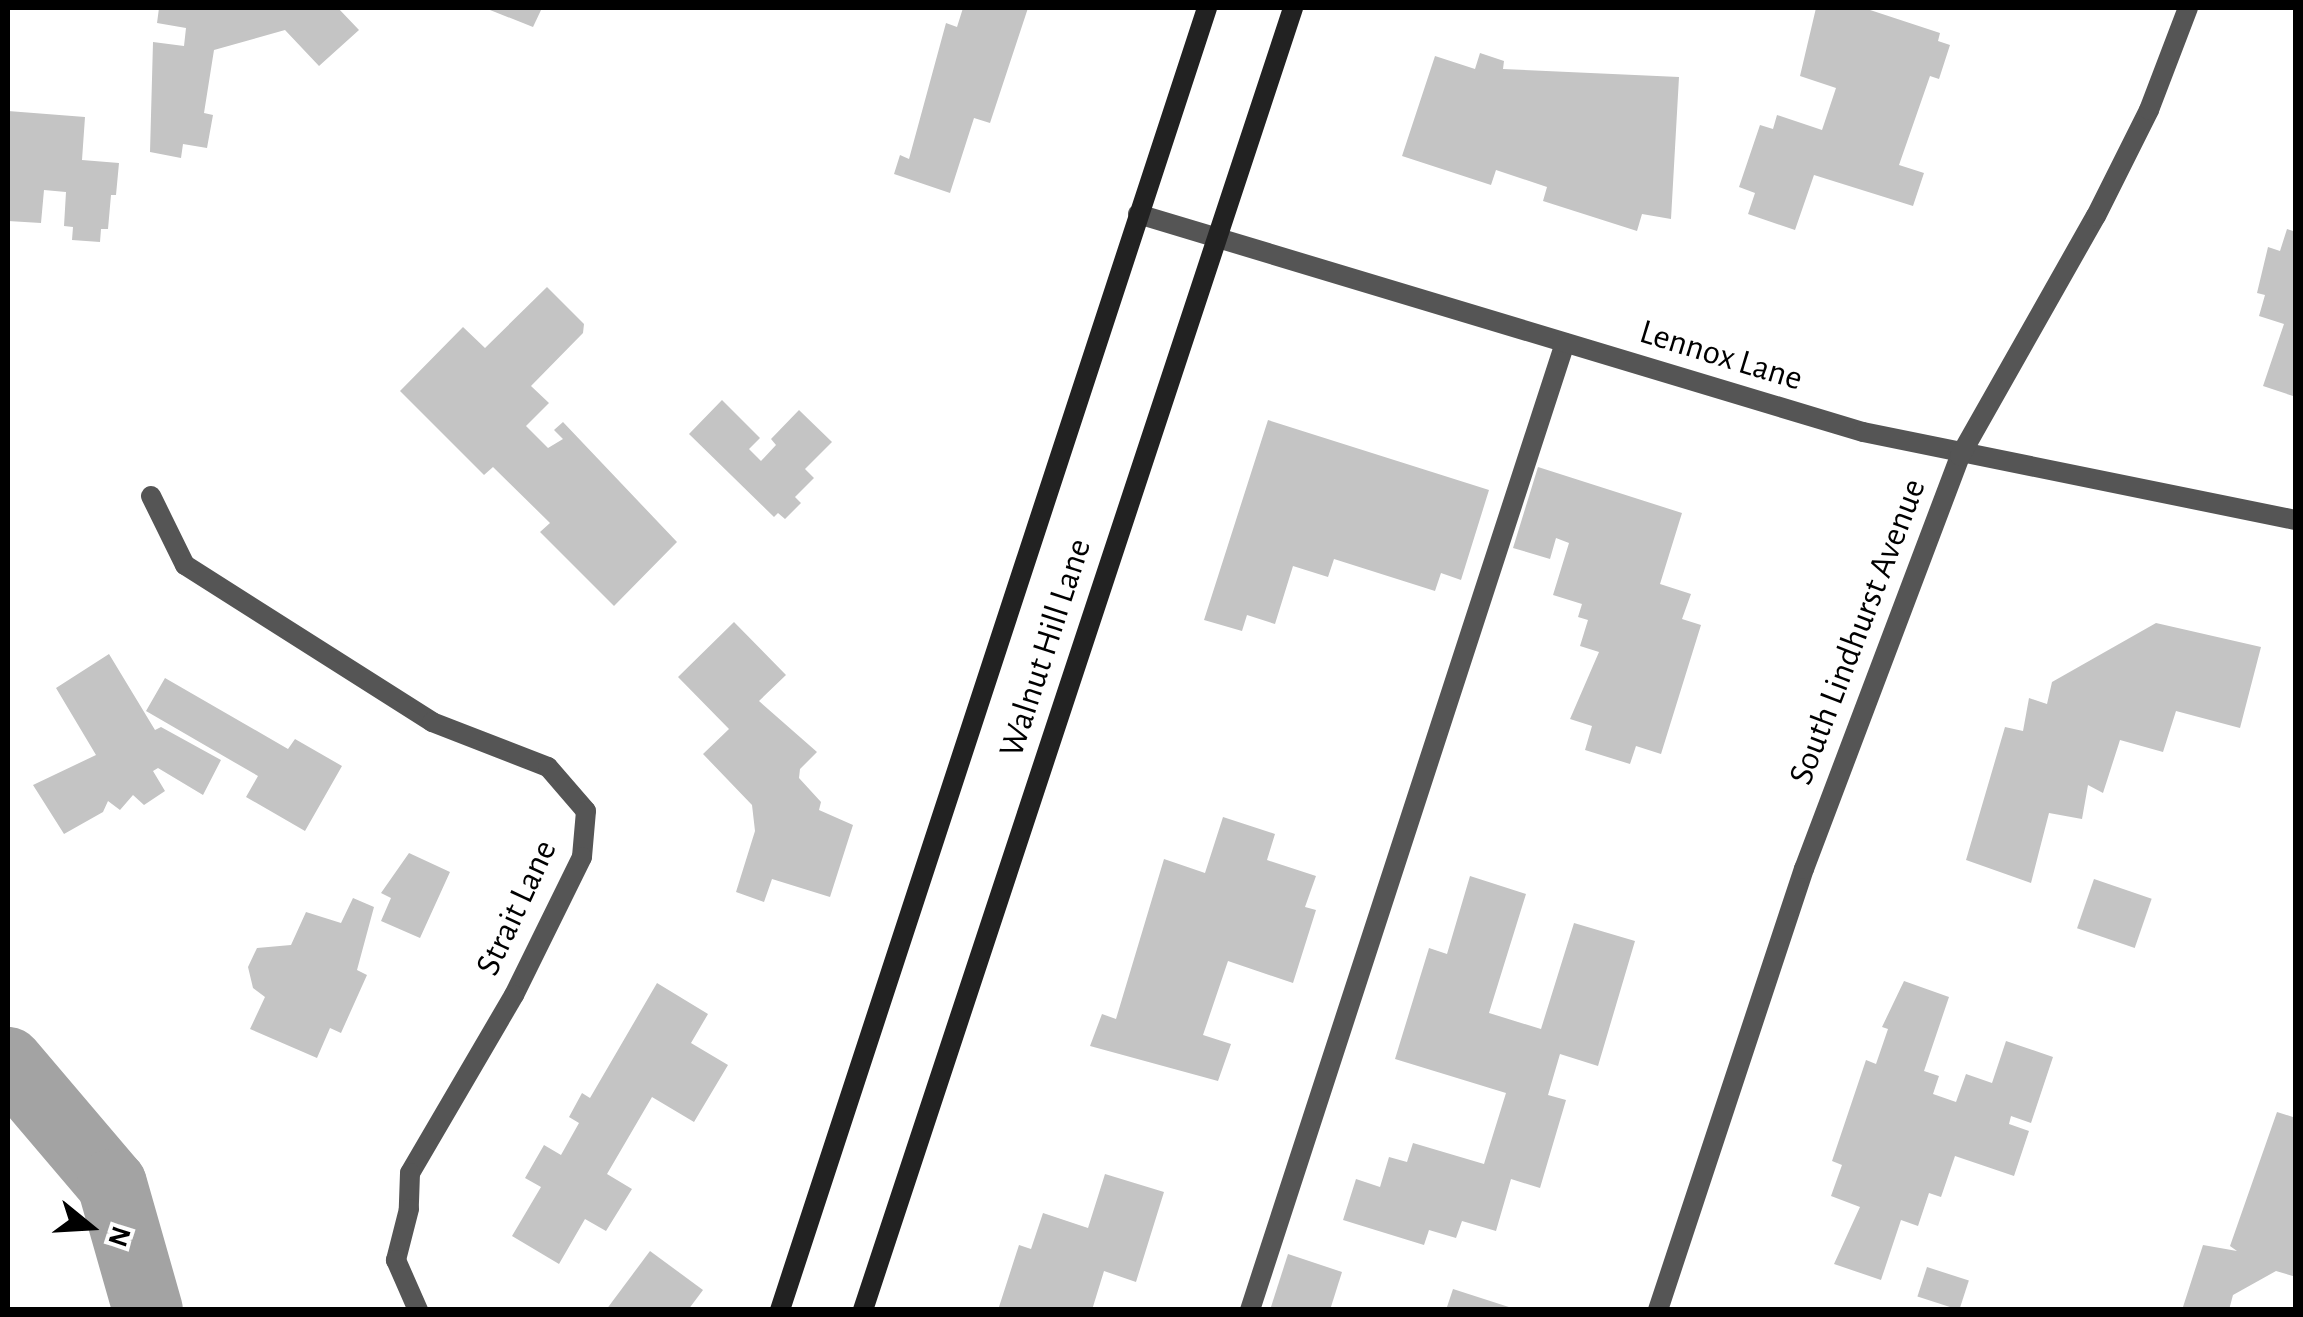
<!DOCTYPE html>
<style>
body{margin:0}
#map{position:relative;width:2303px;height:1317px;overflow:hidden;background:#fff;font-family:"Alegreya Sans",sans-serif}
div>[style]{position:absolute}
.river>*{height:70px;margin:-35px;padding:0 35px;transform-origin:35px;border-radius:35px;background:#a3a3a3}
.building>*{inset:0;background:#c4c4c4;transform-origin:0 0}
.lane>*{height:20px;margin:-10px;padding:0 10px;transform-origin:10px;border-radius:10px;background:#555}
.street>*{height:20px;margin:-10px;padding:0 10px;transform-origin:10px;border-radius:10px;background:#555}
.secondary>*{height:20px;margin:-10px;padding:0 10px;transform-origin:10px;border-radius:10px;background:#222}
span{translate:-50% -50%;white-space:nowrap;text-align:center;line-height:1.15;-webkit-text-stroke:10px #fff;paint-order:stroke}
.street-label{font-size:35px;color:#000}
.frame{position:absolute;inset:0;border:10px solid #000;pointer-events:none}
.north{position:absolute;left:40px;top:1177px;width:100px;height:100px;-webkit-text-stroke:8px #fff;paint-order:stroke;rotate:108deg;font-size:28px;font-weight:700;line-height:40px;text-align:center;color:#000}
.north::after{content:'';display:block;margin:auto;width:35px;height:45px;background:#000;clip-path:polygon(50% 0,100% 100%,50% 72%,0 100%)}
</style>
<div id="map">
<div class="river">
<div style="left:8px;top:1062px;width:160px;rotate:49.6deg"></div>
<div style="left:112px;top:1184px;width:131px;rotate:74.1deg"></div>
</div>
<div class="building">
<div style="clip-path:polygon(159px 8px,338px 8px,359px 30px,319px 66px,285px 30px,214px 50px,204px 113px,213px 115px,207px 148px,183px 144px,181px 158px,150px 152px,153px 42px,184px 46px,186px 28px,157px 23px)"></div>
<div style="clip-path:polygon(485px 8px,542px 8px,533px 27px)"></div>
<div style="clip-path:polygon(963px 8px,1028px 8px,990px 123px,974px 118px,950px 193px,894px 174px,900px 155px,909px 159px,946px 23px,957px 27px)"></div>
<div style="clip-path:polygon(1816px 8px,1864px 8px,1940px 33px,1938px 41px,1950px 45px,1939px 79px,1930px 76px,1899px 165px,1924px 173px,1913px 206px,1814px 175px,1795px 230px,1748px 214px,1755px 193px,1739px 187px,1760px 125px,1773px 129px,1777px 115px,1822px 130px,1836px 88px,1800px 76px)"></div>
<div style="clip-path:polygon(1480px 53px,1504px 61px,1503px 69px,1679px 77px,1671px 219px,1642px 214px,1637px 231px,1543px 201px,1547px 187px,1496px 170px,1491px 185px,1402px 156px,1435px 56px,1475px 69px)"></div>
<div style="clip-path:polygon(8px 111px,85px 117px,82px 160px,119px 163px,116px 195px,111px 195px,108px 229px,101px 229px,100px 242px,72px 240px,73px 227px,64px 226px,66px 192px,44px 190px,41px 223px,8px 221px)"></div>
<div style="clip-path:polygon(2287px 229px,2296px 232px,2296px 397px,2263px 386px,2284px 324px,2259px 316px,2265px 295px,2257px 293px,2268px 247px,2280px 251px)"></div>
<div style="clip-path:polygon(547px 287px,584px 324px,583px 333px,531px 386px,549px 403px,526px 426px,548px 448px,563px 439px,554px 430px,563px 422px,677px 542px,614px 606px,540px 532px,550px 523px,493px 467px,484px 475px,400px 391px,463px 327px,485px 348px)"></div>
<div style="clip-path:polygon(722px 400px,760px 438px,749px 449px,761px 461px,776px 445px,771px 439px,799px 410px,832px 442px,805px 469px,814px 478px,795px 497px,801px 503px,785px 519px,778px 513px,774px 517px,689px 434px)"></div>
<div style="clip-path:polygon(1268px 420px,1489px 490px,1461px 580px,1441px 573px,1435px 591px,1334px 559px,1328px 577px,1293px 566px,1275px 624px,1247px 615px,1242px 631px,1204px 620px)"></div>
<div style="clip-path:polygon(1538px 467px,1682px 513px,1660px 584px,1691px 594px,1682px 619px,1701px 625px,1661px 754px,1636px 746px,1630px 764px,1585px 750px,1592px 726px,1570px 719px,1599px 652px,1580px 646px,1588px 620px,1578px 617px,1582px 604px,1553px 595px,1569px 543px,1556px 538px,1550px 559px,1513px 548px)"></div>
<div style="clip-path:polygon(734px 622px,786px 675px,759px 701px,817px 752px,800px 769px,799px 778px,821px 802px,819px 810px,853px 825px,830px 897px,772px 879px,764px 902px,736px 892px,755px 831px,752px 805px,703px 754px,729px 729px,678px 677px)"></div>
<div style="clip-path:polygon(2156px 623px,2261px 647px,2240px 728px,2176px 711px,2163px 752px,2120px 740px,2103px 793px,2088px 785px,2082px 819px,2049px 813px,2031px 883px,1966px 860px,2005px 727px,2023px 731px,2029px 698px,2047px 704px,2052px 682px)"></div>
<div style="clip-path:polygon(109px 654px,155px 730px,161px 727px,221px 760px,203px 795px,158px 768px,153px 771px,165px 791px,144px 805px,133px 795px,120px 810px,108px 801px,103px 812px,64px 834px,33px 785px,96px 755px,56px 688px)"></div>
<div style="clip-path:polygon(165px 678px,288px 749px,295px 739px,342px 766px,305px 831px,246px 797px,258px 776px,146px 711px)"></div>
<div style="clip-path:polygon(1223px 817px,1275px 834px,1267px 860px,1316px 876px,1305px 907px,1316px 910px,1293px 983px,1228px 961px,1203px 1035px,1231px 1044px,1218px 1081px,1090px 1046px,1102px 1014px,1116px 1019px,1164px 859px,1205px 873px)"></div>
<div style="clip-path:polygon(409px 853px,450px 872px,420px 938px,381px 921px,391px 898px,381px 893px)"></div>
<div style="clip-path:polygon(1470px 876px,1526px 894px,1489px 1013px,1541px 1029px,1574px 923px,1635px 941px,1598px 1066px,1560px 1054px,1548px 1095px,1566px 1100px,1540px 1188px,1511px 1179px,1496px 1231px,1462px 1221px,1456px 1238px,1429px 1230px,1424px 1245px,1343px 1220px,1356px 1179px,1380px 1187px,1389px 1157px,1407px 1162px,1413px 1143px,1484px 1164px,1506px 1093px,1395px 1059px,1429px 948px,1447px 954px)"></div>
<div style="left:2094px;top:879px;width:61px;height:52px;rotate:19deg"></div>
<div style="clip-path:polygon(353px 898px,374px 907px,357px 970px,367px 975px,341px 1033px,330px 1028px,317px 1058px,250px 1029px,265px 997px,253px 988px,248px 967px,257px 948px,291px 945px,306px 912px,341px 923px)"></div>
<div style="clip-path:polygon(1904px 981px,1949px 997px,1924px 1071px,1939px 1076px,1933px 1094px,1956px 1102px,1966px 1074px,1992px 1083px,2006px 1041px,2053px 1057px,2031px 1123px,2011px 1116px,2009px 1124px,2029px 1131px,2014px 1176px,1955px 1156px,1941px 1197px,1929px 1193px,1918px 1226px,1901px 1220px,1881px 1280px,1834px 1264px,1860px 1207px,1831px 1196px,1842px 1165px,1832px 1161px,1866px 1060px,1876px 1064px,1888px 1029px,1882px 1027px)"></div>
<div style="clip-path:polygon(657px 983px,708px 1014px,691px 1043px,728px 1065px,694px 1122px,652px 1097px,607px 1174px,632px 1189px,606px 1231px,585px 1219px,559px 1264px,512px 1236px,541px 1187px,525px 1178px,544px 1145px,561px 1155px,579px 1123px,569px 1117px,582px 1093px,590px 1098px)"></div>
<div style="clip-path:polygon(2277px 1112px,2296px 1118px,2296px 1277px,2276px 1271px,2233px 1295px,2229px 1310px,2182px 1310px,2203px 1245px,2237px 1251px,2230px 1246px)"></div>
<div style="clip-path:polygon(1105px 1174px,1164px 1192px,1136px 1282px,1104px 1271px,1092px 1310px,998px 1310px,1019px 1245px,1031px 1249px,1043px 1213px,1088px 1228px)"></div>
<div style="clip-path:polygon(650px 1251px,703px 1290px,688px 1310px,606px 1310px)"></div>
<div style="clip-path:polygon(1288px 1254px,1342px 1272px,1330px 1310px,1270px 1310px)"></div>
<div style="left:1927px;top:1267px;width:44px;height:31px;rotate:18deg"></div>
<div style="clip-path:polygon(1453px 1289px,1515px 1309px,1515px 1310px,1446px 1310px)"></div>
</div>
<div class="lane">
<div style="left:1250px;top:1310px;width:1017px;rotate:-71.96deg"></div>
</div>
<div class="street">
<div style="left:1138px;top:214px;width:757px;rotate:16.74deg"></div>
<div style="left:1863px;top:432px;width:442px;rotate:11.5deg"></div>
<div style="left:151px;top:496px;width:77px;rotate:63.8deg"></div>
<div style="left:185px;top:565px;width:293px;rotate:32.4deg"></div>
<div style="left:432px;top:722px;width:124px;rotate:21.2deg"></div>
<div style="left:548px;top:767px;width:58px;rotate:49.2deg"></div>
<div style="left:586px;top:811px;width:46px;rotate:95deg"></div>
<div style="left:582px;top:857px;width:154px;rotate:116.2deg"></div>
<div style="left:514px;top:995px;width:206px;rotate:120.3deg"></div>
<div style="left:410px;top:1173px;width:36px;rotate:92deg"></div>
<div style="left:409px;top:1209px;width:53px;rotate:104.3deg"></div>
<div style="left:396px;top:1260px;width:55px;rotate:66.3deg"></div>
<div style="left:1658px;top:1310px;width:465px;rotate:-71.7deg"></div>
<div style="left:1804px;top:869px;width:441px;rotate:-69.3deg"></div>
<div style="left:1960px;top:456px;width:276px;rotate:-60.5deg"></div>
<div style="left:2096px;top:216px;width:119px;rotate:-63.4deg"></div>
<div style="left:2149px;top:110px;width:109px;rotate:-69.1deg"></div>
</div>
<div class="secondary">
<div style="left:780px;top:1310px;width:1370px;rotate:-71.84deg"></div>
<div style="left:863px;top:1310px;width:1371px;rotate:-71.72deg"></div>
</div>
<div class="street-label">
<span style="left:1721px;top:356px;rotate:17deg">Lennox Lane</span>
<span style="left:1858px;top:632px;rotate:-69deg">South Lindhurst Avenue</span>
<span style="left:1046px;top:648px;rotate:-72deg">Walnut Hill Lane</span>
<span style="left:517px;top:908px;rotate:-65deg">Strait Lane</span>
</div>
<div class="frame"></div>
<div class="north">N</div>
</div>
